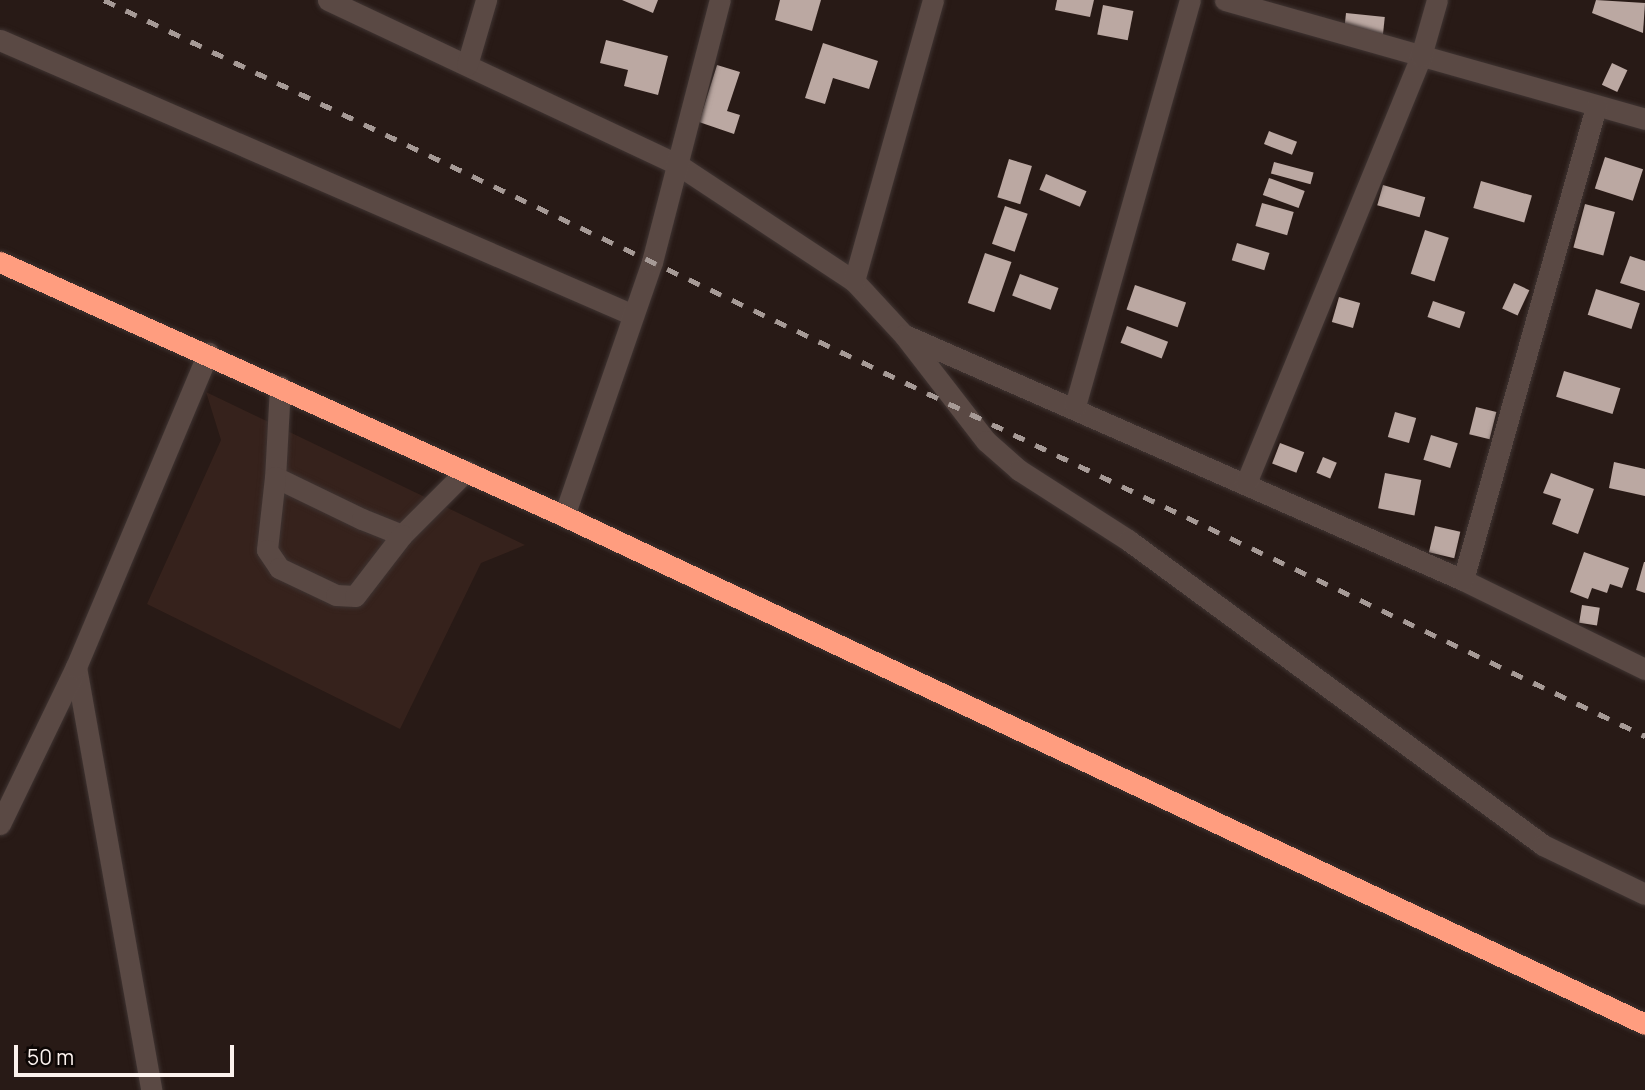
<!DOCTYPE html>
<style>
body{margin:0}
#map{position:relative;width:1645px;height:1090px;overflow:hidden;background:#281a16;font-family:Manrope,sans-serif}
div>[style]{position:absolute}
.built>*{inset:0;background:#36221c}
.building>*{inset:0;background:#bba8a2;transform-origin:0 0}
.roads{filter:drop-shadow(0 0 2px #3f3432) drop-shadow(0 0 2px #3f3432)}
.minor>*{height:21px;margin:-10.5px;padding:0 10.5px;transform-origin:10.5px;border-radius:10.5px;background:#5a4944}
.highway>*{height:21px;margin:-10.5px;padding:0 10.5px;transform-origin:10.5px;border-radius:10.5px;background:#ff9d7f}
.rail>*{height:5px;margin-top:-2.5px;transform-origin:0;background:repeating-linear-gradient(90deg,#a69a96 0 12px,transparent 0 24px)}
span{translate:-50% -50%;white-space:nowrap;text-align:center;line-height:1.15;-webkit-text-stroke:7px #0d0705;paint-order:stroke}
.scale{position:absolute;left:14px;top:1045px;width:220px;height:32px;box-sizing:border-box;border:4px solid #fcf2ee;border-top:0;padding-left:9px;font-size:21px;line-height:24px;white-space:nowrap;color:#fcf2ee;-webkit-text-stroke:5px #0d0705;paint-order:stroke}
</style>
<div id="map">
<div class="built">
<div style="clip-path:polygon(206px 392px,525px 545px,481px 563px,400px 729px,147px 604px,221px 440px)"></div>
</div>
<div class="building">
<div style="clip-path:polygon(622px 0,658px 0,653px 13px)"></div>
<div style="clip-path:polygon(780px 0,821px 0,812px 31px,775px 20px)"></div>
<div style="clip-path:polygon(1057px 0,1094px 0,1090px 17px,1055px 10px)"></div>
<div style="clip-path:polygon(1596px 0,1645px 3px,1643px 33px,1592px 13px)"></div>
<div style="left:1103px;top:5px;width:31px;height:30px;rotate:11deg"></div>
<div style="left:1346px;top:13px;width:39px;height:20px;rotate:6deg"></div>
<div style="clip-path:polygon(606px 40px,668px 56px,658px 95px,624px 86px,628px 70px,600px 63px)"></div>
<div style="clip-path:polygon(823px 43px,878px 61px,869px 89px,833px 78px,825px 104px,805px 98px)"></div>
<div style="left:1612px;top:63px;width:17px;height:24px;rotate:25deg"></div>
<div style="clip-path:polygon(717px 65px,740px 72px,727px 111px,740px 115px,734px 134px,699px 122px)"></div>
<div style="left:1269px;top:131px;width:30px;height:14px;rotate:21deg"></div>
<div style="left:1605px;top:157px;width:40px;height:33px;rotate:18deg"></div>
<div style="left:1009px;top:159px;width:24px;height:40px;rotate:17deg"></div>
<div style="left:1274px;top:162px;width:41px;height:12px;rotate:15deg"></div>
<div style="left:1046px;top:174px;width:44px;height:17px;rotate:23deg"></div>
<div style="left:1269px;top:178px;width:38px;height:18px;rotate:20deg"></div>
<div style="left:1481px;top:181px;width:53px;height:28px;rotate:16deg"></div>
<div style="left:1383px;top:185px;width:44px;height:21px;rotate:16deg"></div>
<div style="left:1262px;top:203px;width:33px;height:24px;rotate:16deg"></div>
<div style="left:1585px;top:204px;width:31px;height:45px;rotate:15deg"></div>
<div style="left:1005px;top:206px;width:24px;height:40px;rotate:19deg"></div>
<div style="left:1425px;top:230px;width:25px;height:46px;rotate:18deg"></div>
<div style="left:1237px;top:243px;width:34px;height:18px;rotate:17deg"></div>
<div style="left:985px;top:253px;width:28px;height:53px;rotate:19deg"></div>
<div style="clip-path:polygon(1630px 256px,1645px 261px,1645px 291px,1620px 283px)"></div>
<div style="left:1020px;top:274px;width:41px;height:23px;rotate:20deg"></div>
<div style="left:1514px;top:283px;width:17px;height:28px;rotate:25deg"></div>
<div style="left:1135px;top:285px;width:54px;height:26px;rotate:19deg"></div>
<div style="left:1596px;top:289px;width:46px;height:27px;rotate:18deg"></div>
<div style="left:1339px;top:297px;width:22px;height:26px;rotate:16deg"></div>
<div style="left:1433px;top:301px;width:34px;height:17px;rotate:19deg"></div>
<div style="left:1127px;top:326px;width:44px;height:18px;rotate:21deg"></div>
<div style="left:1564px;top:371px;width:59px;height:27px;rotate:17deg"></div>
<div style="left:1476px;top:407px;width:21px;height:28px;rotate:14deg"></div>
<div style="left:1395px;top:412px;width:22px;height:26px;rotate:16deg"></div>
<div style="left:1431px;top:435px;width:28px;height:26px;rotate:17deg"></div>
<div style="left:1280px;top:443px;width:26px;height:22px;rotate:21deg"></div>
<div style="left:1323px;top:457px;width:15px;height:17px;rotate:23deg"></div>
<div style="clip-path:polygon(1614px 462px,1645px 469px,1645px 496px,1609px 488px)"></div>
<div style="left:1385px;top:473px;width:37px;height:36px;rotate:11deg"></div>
<div style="clip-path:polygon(1551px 473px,1594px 489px,1578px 534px,1552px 524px,1561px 499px,1543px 493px)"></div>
<div style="left:1435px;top:526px;width:26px;height:27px;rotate:13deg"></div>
<div style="clip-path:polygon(1584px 552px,1629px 568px,1622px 588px,1610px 584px,1607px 593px,1592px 588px,1588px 599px,1570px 592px)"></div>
<div style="clip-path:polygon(1644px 562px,1645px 562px,1645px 593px,1636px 590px)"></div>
<div style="left:1582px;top:605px;width:18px;height:18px;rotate:9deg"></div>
</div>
<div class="roads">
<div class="minor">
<div style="left:328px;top:0;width:386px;rotate:25.2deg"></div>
<div style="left:677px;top:164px;width:212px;rotate:33.5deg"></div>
<div style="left:854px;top:281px;width:74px;rotate:47.2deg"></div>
<div style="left:904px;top:335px;width:134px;rotate:52.3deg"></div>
<div style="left:986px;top:441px;width:44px;rotate:41.3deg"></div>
<div style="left:1019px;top:470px;width:130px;rotate:32.7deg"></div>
<div style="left:1128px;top:540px;width:515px;rotate:36.31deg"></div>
<div style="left:1543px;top:845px;width:113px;rotate:25.7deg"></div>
<div style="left:1225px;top:0;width:437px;rotate:15.8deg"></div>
<div style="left:0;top:40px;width:690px;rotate:23.48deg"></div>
<div style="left:467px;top:65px;width:68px;rotate:-73.7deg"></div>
<div style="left:854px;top:281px;width:292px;rotate:-74.3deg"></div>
<div style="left:907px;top:336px;width:607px;rotate:23.69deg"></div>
<div style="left:1463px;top:580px;width:203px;rotate:26.1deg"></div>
<div style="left:280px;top:386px;width:91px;rotate:93.1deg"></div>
<div style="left:275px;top:477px;width:97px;rotate:25.8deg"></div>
<div style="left:362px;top:519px;width:43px;rotate:21.8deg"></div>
<div style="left:402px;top:535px;width:91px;rotate:-45deg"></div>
<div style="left:1075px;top:406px;width:422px;rotate:-74.2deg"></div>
<div style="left:275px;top:477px;width:73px;rotate:96.3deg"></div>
<div style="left:267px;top:550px;width:22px;rotate:56deg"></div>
<div style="left:279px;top:568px;width:63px;rotate:25.3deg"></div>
<div style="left:336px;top:595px;width:19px;rotate:3deg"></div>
<div style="left:355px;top:596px;width:77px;rotate:-52.4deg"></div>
<div style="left:1246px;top:483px;width:461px;rotate:-67.7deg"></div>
<div style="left:1421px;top:56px;width:58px;rotate:-74.1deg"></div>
<div style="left:564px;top:516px;width:269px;rotate:-70.9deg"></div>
<div style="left:652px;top:262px;width:271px;rotate:-75.5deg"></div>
<div style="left:1463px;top:580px;width:492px;rotate:-74.3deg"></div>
<div style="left:76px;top:667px;width:430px;rotate:79.9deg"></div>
<div style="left:0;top:824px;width:174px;rotate:-64.2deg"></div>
<div style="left:76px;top:667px;width:341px;rotate:-67.2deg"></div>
</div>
<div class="highway">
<div style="left:0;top:262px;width:619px;rotate:24.24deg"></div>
<div style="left:564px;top:516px;width:1194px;rotate:25.17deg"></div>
</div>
</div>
<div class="rail">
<div style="left:104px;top:0;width:1708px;rotate:25.53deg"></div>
</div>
<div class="scale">50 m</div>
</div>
